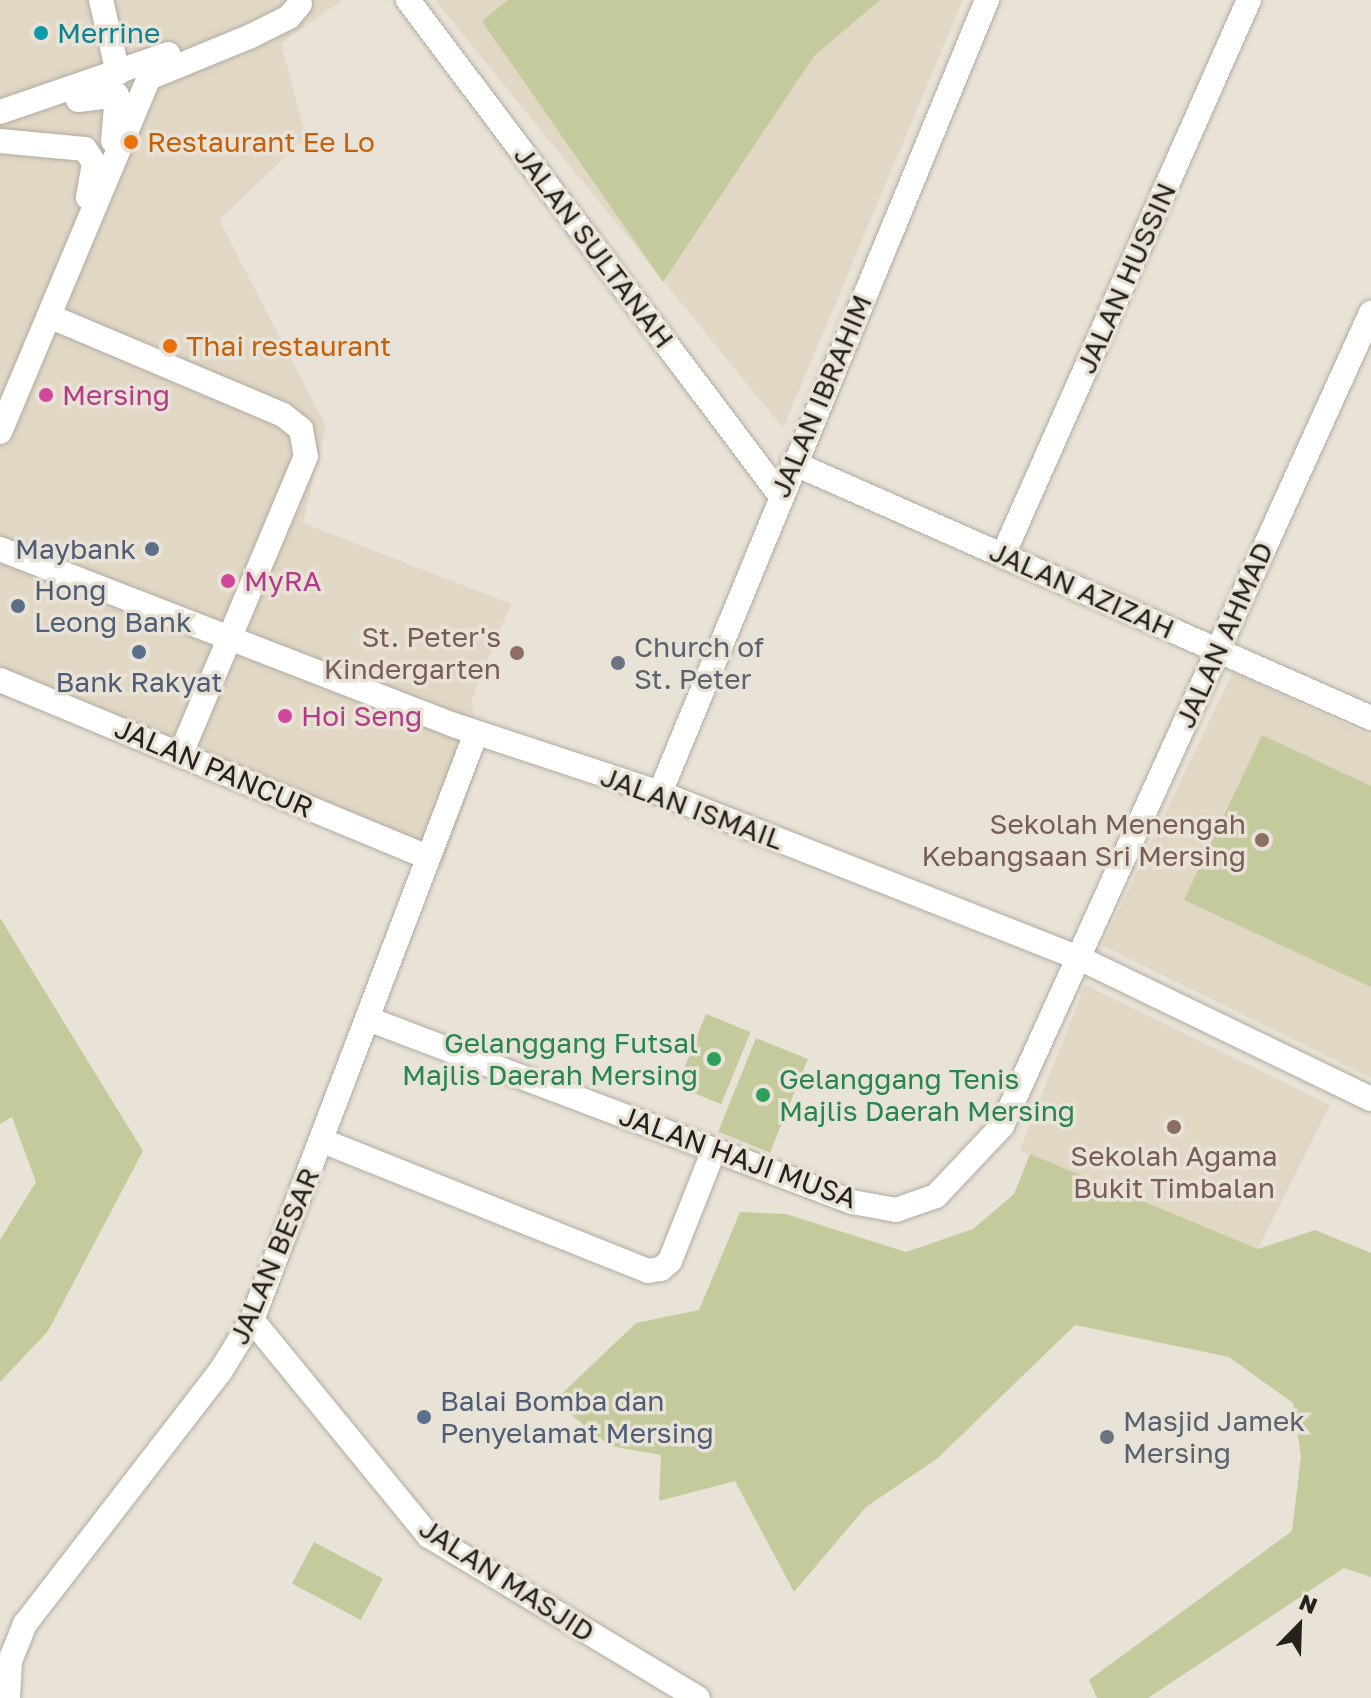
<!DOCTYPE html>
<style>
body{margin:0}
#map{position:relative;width:1371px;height:1698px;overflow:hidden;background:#e9e2d7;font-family:"Golos Text",sans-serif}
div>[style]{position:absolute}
.built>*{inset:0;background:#e1d7c5}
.green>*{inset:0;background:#c5ca9c;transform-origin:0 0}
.roads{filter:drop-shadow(0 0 2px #b1aba0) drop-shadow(0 0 2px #b1aba0)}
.minor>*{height:24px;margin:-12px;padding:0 12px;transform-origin:12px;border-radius:12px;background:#fff}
.dots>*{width:22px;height:22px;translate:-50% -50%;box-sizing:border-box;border:4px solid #e9e2d7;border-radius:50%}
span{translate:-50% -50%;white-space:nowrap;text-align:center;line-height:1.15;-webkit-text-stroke:7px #e9e2d7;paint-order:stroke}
.culture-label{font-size:28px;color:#0d838f}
.left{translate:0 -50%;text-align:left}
.food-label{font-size:28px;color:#c56008}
.street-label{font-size:28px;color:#25221e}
.hotel-label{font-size:28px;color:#b23c85}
.service-label{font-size:28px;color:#4e5e75}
.right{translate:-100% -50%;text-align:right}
.education-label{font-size:28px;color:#785e54}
.worship-label{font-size:28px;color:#5b616d}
.leisure-label{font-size:28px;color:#27864d}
.north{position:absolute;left:1259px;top:1586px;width:80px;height:80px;-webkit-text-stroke:6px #e9e2d7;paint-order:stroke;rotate:23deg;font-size:22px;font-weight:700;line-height:32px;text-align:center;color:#25221e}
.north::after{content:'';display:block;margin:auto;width:28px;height:36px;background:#25221e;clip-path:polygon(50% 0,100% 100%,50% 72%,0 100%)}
</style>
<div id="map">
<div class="built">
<div style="clip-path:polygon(0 0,343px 0,281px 43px,306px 137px,219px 220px,326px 426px,303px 523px,511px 604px,472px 699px,479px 764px,441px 870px,0 695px)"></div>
<div style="clip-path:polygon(435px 0,963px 0,783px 428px)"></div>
<div style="clip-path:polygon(1233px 672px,1371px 736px,1371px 1078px,1102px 945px)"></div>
<div style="clip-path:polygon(1085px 985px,1330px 1105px,1258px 1249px,1020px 1150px)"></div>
</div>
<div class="green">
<div style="clip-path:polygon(508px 0,880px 0,814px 56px,663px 282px,482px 21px)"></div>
<div style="clip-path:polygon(1262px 735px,1371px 786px,1371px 987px,1184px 900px)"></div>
<div style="clip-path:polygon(0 918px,143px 1151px,48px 1331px,0 1382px,0 1240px,36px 1182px,12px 1117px,0 1124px)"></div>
<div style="left:706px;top:1014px;width:48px;height:78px;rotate:22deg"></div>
<div style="left:756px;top:1038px;width:56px;height:101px;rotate:22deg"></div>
<div style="clip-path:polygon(1030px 1154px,1258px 1249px,1315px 1230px,1371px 1253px,1371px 1577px,1344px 1568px,1148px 1698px,1097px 1698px,1089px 1680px,1292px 1531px,1301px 1456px,1293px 1403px,1229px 1357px,1075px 1325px,938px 1458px,866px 1507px,794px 1592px,735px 1481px,659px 1501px,661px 1455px,610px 1446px,554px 1401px,636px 1323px,699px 1310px,740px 1212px,786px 1214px,906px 1252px,973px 1229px,1014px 1194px)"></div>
<div style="left:314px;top:1542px;width:78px;height:47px;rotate:28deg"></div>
</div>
<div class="roads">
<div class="minor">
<div style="left:101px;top:0;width:75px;rotate:76.9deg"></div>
<div style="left:408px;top:0;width:619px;rotate:53.07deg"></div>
<div style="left:78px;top:100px;width:39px;rotate:-7deg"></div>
<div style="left:117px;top:95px;width:46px;rotate:95deg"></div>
<div style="left:0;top:112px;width:178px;rotate:-19deg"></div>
<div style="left:0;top:141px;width:85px;rotate:5.4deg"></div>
<div style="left:85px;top:149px;width:17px;rotate:57deg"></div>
<div style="left:94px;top:163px;width:35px;rotate:100deg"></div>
<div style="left:49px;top:316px;width:254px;rotate:22.9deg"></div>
<div style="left:283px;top:415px;width:23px;rotate:38deg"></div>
<div style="left:301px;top:429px;width:27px;rotate:80deg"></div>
<div style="left:306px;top:456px;width:323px;rotate:112.8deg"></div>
<div style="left:0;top:432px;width:384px;rotate:-67.2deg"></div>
<div style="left:149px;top:78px;width:110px;rotate:-22.4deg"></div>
<div style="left:251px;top:36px;width:42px;rotate:-26.6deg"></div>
<div style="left:289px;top:17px;width:17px;rotate:-50deg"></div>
<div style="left:793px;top:463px;width:632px;rotate:23.81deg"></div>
<div style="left:0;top:549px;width:487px;rotate:21.2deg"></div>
<div style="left:454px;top:725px;width:217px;rotate:18.3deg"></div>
<div style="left:660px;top:793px;width:448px;rotate:21.5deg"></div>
<div style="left:1077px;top:957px;width:326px;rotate:25.8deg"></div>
<div style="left:1003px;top:555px;width:607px;rotate:-66.1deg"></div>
<div style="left:0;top:680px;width:462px;rotate:22.5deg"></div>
<div style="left:660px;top:793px;width:858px;rotate:-67.59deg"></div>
<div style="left:368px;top:1019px;width:517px;rotate:20.71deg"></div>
<div style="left:852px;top:1202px;width:45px;rotate:10.3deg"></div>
<div style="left:896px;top:1210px;width:42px;rotate:-19.3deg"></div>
<div style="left:936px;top:1196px;width:96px;rotate:-46.7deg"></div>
<div style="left:1002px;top:1126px;width:893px;rotate:-65.59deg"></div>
<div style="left:323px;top:1141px;width:350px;rotate:21.8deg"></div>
<div style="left:648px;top:1271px;width:13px;rotate:-9deg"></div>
<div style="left:661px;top:1269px;width:12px;rotate:-42deg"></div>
<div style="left:670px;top:1261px;width:119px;rotate:-68.4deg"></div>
<div style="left:252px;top:1320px;width:279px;rotate:50.7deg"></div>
<div style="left:429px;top:1536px;width:314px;rotate:31.1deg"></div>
<div style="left:8px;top:1698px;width:37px;rotate:-87deg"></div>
<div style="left:10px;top:1661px;width:40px;rotate:-68deg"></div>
<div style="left:25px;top:1624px;width:319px;rotate:-52.3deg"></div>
<div style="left:220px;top:1372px;width:61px;rotate:-58.4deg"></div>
<div style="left:252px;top:1320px;width:628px;rotate:-69.11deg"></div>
</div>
</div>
<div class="dots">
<div style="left:41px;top:33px;background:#0f9aa8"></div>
<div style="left:131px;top:142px;background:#e8710a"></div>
<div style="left:170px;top:346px;background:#e8710a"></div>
<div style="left:46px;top:395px;background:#d1479c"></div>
<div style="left:152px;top:549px;background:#5c6f8a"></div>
<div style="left:228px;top:581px;background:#d1479c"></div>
<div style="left:18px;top:606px;background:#5c6f8a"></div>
<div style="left:139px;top:652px;background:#5c6f8a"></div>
<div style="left:517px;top:653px;background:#8d6e63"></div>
<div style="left:618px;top:663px;background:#6b7280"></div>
<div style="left:285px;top:716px;background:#d1479c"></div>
<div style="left:1262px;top:840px;background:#8d6e63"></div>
<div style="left:714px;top:1059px;background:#2e9e5b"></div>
<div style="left:763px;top:1095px;background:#2e9e5b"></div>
<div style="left:1174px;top:1127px;background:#8d6e63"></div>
<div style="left:424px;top:1417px;background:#5c6f8a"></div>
<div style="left:1107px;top:1437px;background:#6b7280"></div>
</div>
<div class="culture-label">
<span class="left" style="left:57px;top:33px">Merrine</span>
</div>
<div class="food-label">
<span class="left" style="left:147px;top:142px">Restaurant Ee Lo</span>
<span class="left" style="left:186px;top:346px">Thai restaurant</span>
</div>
<div class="street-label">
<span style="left:594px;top:247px;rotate:53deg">JALAN SULTANAH</span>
<span style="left:1126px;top:278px;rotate:-66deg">JALAN HUSSIN</span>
<span style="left:821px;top:396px;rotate:-67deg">JALAN IBRAHIM</span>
<span style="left:1082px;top:590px;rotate:24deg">JALAN AZIZAH</span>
<span style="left:1224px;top:635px;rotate:-66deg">JALAN AHMAD</span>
<span style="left:214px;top:768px;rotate:23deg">JALAN PANCUR</span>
<span style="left:692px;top:808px;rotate:20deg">JALAN ISMAIL</span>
<span style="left:738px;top:1157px;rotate:20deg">JALAN HAJI MUSA</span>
<span style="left:274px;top:1256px;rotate:-67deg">JALAN BESAR</span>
<span style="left:507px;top:1580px;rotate:33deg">JALAN MASJID</span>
</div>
<div class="hotel-label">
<span class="left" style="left:62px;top:395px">Mersing</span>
<span class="left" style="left:244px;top:581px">MyRA</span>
<span class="left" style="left:301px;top:716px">Hoi Seng</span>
</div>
<div class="service-label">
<span class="right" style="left:136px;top:549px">Maybank</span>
<span class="left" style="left:34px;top:606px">Hong<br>Leong Bank</span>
<span style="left:139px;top:682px">Bank Rakyat</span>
<span class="left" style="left:440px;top:1417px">Balai Bomba dan<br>Penyelamat Mersing</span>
</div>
<div class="education-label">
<span class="right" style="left:501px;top:653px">St. Peter's<br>Kindergarten</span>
<span class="right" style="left:1246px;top:840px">Sekolah Menengah<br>Kebangsaan Sri Mersing</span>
<span style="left:1174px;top:1172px">Sekolah Agama<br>Bukit Timbalan</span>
</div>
<div class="worship-label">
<span class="left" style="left:634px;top:663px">Church of<br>St. Peter</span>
<span class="left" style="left:1123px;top:1437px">Masjid Jamek<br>Mersing</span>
</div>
<div class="leisure-label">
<span class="right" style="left:698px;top:1059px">Gelanggang Futsal<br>Majlis Daerah Mersing</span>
<span class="left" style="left:779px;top:1095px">Gelanggang Tenis<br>Majlis Daerah Mersing</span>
</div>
<div class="north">N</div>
</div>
